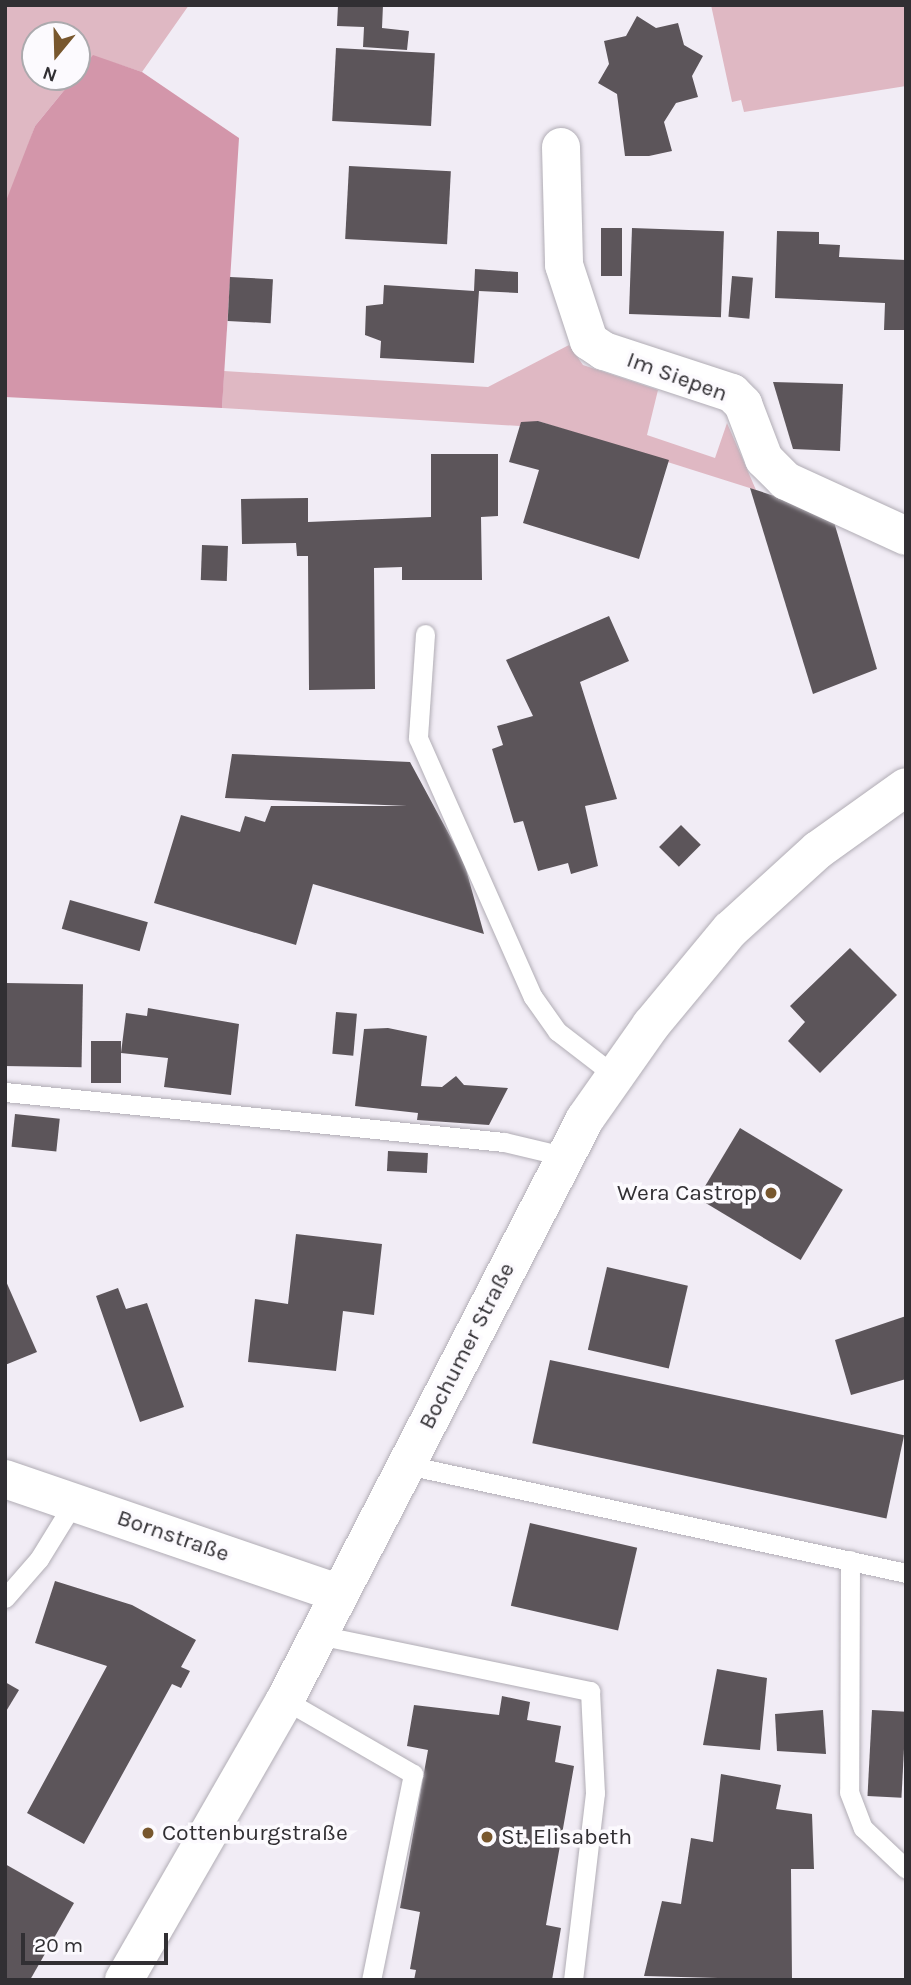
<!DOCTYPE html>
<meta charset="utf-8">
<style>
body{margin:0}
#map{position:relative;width:911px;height:1985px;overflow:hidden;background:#f1ecf5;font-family:Karla,sans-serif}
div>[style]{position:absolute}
.green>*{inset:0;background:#dfb8c3}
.forest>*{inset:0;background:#d396aa}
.building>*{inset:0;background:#5c555a;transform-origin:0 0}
.roads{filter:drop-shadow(0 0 2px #b1adb5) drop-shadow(0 0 2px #b1adb5)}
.lane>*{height:19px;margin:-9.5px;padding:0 9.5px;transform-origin:9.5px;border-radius:9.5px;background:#fff}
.street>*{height:38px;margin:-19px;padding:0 19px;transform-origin:19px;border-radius:19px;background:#fff}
.secondary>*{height:38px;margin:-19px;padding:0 19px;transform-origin:19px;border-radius:19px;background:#fff}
.dots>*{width:19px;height:19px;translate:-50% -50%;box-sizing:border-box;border:4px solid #fcfafe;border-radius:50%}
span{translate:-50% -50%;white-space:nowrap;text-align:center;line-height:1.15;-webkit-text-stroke:7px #fcfafe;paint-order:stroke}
.street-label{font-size:23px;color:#312f33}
.poi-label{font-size:23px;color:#312f33}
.right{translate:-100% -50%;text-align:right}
.left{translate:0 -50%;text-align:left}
.frame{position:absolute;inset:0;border:7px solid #312f33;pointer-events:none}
.north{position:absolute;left:21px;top:21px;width:70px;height:70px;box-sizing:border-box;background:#fcfafe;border:2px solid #aba9ad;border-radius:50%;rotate:199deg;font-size:19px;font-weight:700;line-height:28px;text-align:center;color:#312f33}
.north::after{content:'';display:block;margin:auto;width:24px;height:32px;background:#78572e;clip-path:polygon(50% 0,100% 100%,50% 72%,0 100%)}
.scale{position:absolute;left:21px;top:1933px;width:147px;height:32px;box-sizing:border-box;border:4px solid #312f33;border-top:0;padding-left:9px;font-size:21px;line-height:24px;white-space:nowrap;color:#312f33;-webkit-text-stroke:5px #fcfafe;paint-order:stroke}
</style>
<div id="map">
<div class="green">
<div style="clip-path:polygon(5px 5px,189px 5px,142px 72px,93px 56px,77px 74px,77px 35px,35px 35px,35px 77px,75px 77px,35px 126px,5px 212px)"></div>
<div style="clip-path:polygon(711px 5px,906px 5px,906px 86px,744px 112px,741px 100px,732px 102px)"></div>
<div style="clip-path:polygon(569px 345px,583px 365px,658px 390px,647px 435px,715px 458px,727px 423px,756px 490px,538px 421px,520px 426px,222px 408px,224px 371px,488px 387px)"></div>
</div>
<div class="forest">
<div style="clip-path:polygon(93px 55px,142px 72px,239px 138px,222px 408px,5px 397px,6px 201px,35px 126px)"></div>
</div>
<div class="building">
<div style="clip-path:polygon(338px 5px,383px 5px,382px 28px,409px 31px,407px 50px,363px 47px,364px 27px,337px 26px)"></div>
<div style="clip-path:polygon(637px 16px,656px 28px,678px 23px,684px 45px,703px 56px,692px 76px,698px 97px,676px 103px,664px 122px,672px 151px,649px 156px,625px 156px,617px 94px,598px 83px,609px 64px,604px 41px,626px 36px)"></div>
<div style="left:336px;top:48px;width:99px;height:73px;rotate:3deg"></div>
<div style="left:349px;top:166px;width:102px;height:73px;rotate:3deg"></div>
<div style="left:601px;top:228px;width:21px;height:48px"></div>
<div style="left:632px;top:228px;width:92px;height:86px;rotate:2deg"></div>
<div style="clip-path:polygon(777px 231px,819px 232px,819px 244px,840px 245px,839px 257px,906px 260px,906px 330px,884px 330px,885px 303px,775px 298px)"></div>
<div style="clip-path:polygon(475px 269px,518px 272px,518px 293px,479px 291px,474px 363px,380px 358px,381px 341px,365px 335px,366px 306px,383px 304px,384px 285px,474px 291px)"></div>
<div style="left:732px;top:276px;width:21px;height:41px;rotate:5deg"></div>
<div style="left:230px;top:277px;width:43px;height:44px;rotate:3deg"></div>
<div style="clip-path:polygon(773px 382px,843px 384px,840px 451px,793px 449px)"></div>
<div style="clip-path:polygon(538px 421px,669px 460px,639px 559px,523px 523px,539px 470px,509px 462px,521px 422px)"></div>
<div style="clip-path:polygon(431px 454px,498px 454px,498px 516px,481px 517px,482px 580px,402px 580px,402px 567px,374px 568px,375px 689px,309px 690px,308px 556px,297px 556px,296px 543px,242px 544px,241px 499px,308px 498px,308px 522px,431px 517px)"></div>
<div style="clip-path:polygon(750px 488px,832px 515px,877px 669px,813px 694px)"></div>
<div style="left:202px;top:545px;width:26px;height:35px;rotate:2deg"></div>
<div style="clip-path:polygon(609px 616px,629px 661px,580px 682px,617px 799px,585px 806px,598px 866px,571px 874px,568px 863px,538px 871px,523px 821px,514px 823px,492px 749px,503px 745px,497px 726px,533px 716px,506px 660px)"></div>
<div style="clip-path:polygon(232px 754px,410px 762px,464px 862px,484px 934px,313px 884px,296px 945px,154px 903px,181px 815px,240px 832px,245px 816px,265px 822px,271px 806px,407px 806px,225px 798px)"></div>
<div style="left:681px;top:825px;width:28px;height:31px;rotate:45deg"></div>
<div style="left:70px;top:900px;width:81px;height:30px;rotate:16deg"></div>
<div style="clip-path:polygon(850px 948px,897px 995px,820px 1073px,788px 1041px,805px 1022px,790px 1006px)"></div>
<div style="left:5px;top:983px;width:78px;height:83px;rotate:1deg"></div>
<div style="clip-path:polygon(148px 1008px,239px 1024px,231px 1095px,164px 1087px,168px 1058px,121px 1053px,126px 1013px,147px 1016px)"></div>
<div style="left:336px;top:1012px;width:21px;height:42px;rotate:5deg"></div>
<div style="clip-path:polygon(388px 1028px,427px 1036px,421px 1086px,442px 1087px,456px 1076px,464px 1085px,508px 1088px,489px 1125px,417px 1120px,418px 1113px,355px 1106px,364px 1029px)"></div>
<div style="left:91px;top:1041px;width:30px;height:42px"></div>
<div style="left:15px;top:1114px;width:45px;height:33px;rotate:6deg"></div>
<div style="left:740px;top:1128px;width:120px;height:82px;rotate:31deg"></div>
<div style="left:388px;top:1151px;width:40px;height:20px;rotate:3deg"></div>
<div style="clip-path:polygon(296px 1234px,382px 1244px,374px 1315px,343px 1311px,336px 1371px,248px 1362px,255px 1299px,288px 1304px)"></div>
<div style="left:607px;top:1267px;width:83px;height:85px;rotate:13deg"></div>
<div style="clip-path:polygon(5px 1279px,37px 1352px,5px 1365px)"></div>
<div style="clip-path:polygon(118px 1288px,126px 1309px,147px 1303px,184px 1407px,140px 1422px,96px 1296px)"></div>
<div style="clip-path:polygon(906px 1316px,906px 1379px,851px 1395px,835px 1340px)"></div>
<div style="left:550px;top:1360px;width:362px;height:85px;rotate:12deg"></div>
<div style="left:530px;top:1523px;width:110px;height:85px;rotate:13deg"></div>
<div style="clip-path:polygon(55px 1581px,132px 1605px,196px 1640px,181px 1667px,190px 1671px,181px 1688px,172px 1684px,84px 1844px,27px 1813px,107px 1666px,35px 1643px)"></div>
<div style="clip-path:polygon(717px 1669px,767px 1678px,760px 1750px,703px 1745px)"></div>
<div style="clip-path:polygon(5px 1682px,19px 1690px,5px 1713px)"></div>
<div style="clip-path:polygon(502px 1696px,530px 1702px,527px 1720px,561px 1726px,555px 1762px,574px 1766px,546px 1925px,561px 1928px,552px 1980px,414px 1980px,416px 1970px,410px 1969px,420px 1912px,400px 1908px,428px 1750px,407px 1746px,414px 1705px,499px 1715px)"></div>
<div style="clip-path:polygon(823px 1710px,826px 1754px,777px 1751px,775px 1714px)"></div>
<div style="left:872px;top:1710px;width:34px;height:86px;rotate:3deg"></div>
<div style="clip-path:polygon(721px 1774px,781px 1785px,776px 1809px,812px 1814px,814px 1869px,791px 1869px,792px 1980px,644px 1976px,662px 1901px,681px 1904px,691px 1838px,713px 1842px)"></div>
<div style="clip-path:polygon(5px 1864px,74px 1903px,30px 1980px,5px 1980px)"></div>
</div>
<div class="roads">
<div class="lane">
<div style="left:425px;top:634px;width:104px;rotate:93.9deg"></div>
<div style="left:418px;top:738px;width:283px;rotate:66.1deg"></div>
<div style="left:533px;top:997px;width:42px;rotate:54.8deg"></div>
<div style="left:557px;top:1031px;width:72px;rotate:37.7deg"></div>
<div style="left:5px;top:1092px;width:501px;rotate:5.72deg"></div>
<div style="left:504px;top:1142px;width:61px;rotate:13.3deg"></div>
<div style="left:407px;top:1465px;width:511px;rotate:12.21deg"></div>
<div style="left:850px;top:1560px;width:232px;rotate:90.2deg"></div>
<div style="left:849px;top:1792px;width:39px;rotate:69deg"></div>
<div style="left:863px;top:1828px;width:59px;rotate:43.6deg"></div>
<div style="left:5px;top:1598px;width:52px;rotate:-48.9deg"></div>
<div style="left:39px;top:1559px;width:67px;rotate:-58.4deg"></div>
<div style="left:319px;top:1635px;width:277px;rotate:11.7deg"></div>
<div style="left:590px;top:1691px;width:102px;rotate:87.2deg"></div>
<div style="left:595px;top:1793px;width:188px;rotate:96.7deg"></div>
<div style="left:285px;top:1700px;width:148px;rotate:30deg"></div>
<div style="left:413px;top:1774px;width:210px;rotate:101.5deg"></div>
</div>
<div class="street">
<div style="left:561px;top:147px;width:118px;rotate:88.5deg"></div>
<div style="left:564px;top:265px;width:80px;rotate:71.8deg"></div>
<div style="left:589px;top:341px;width:18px;rotate:34deg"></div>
<div style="left:604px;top:351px;width:135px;rotate:18.2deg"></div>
<div style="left:732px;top:393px;width:16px;rotate:45deg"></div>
<div style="left:743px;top:404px;width:59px;rotate:69.1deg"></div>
<div style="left:764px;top:459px;width:31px;rotate:45deg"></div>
<div style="left:786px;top:481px;width:132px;rotate:24.6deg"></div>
<div style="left:5px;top:1479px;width:354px;rotate:18.9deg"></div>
</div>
<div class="secondary">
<div style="left:124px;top:1980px;width:323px;rotate:-60.1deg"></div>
<div style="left:285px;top:1700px;width:654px;rotate:-62.69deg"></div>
<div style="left:585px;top:1119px;width:115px;rotate:-54.9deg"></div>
<div style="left:651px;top:1025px;width:124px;rotate:-50.3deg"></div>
<div style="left:730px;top:930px;width:119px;rotate:-42.3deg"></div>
<div style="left:818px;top:850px;width:108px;rotate:-35.6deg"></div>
</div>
</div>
<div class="dots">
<div style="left:771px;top:1193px;background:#78572e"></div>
<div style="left:148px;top:1833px;background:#78572e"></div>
<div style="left:487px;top:1837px;background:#78572e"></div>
</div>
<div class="street-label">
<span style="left:677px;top:377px;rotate:20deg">Im Siepen</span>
<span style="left:467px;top:1346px;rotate:-63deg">Bochumer Straße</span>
<span style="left:173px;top:1536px;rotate:19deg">Bornstraße</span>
</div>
<div class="poi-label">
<span class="right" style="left:757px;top:1193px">Wera Castrop</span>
<span class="left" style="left:162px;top:1833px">Cottenburgstraße</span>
<span class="left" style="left:501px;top:1837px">St. Elisabeth</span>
</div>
<div class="frame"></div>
<div class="north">N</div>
<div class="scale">20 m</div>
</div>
